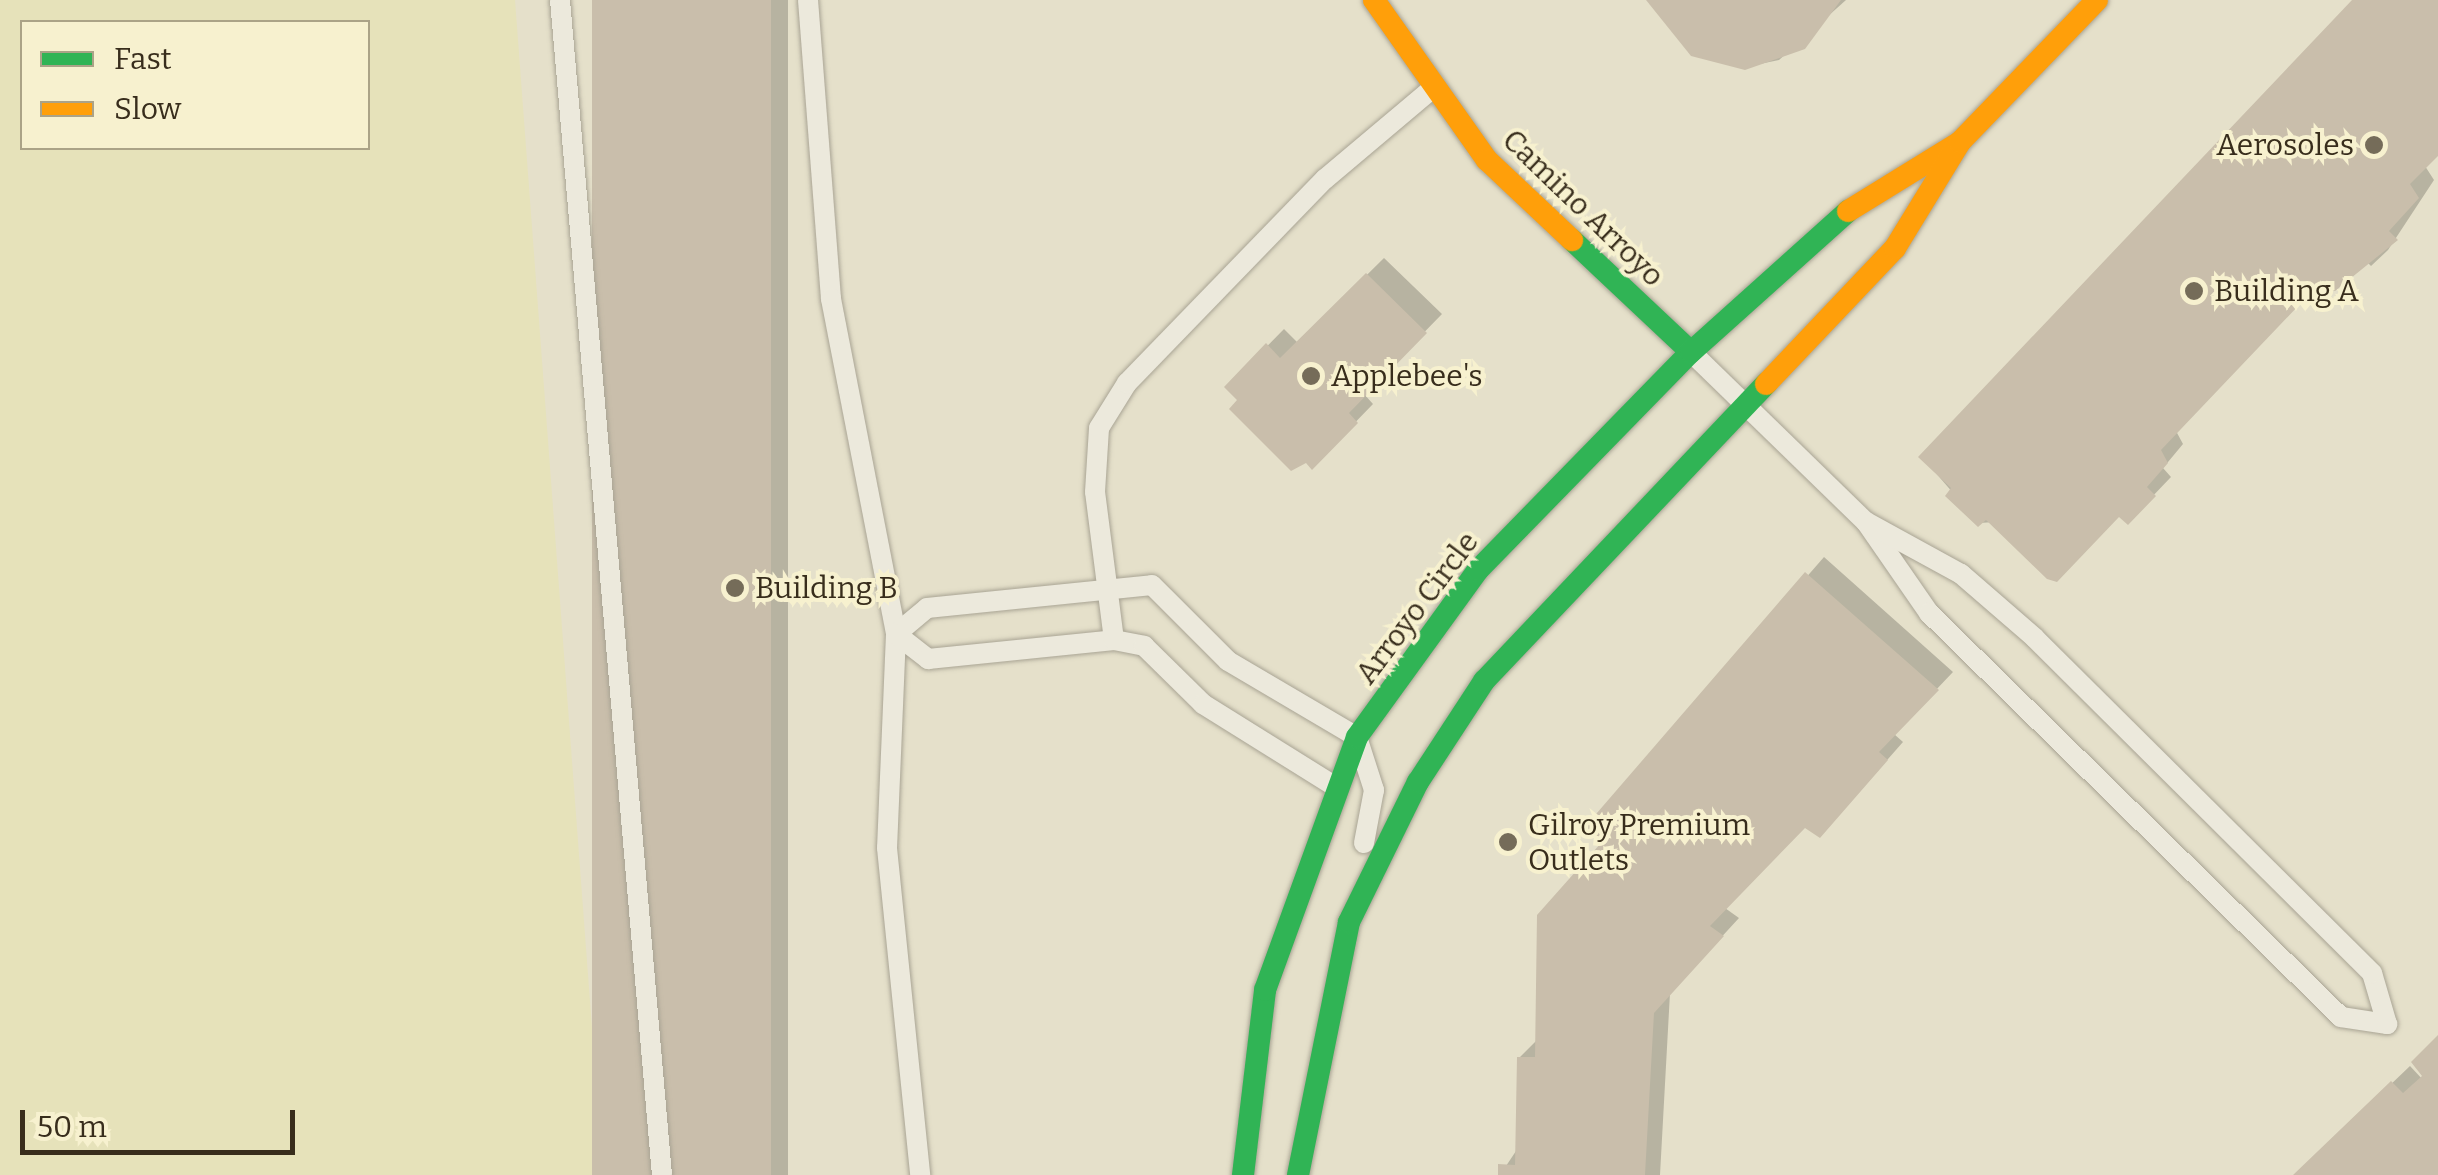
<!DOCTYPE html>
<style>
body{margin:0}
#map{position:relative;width:2438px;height:1175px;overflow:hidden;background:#e5e0ca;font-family:Bitter,serif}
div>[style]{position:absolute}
.farmland>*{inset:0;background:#e6e2ba}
.shadow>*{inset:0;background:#0003;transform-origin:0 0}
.building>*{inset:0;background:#c9beab;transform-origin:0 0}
.roads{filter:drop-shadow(0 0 2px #a9a494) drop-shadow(0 0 2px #a9a494)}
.lane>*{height:20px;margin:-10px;padding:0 10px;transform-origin:10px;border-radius:10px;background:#ece9dc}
.fast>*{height:22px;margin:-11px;padding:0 11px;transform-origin:11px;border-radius:11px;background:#30b455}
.slow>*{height:22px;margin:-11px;padding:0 11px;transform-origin:11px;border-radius:11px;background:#ff9f0a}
.dots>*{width:28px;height:28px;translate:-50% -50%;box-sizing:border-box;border:5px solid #f7f1cf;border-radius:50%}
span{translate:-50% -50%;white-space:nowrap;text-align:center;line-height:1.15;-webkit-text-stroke:8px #f7f1cf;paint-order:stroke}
.poi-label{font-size:30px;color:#382d1c}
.right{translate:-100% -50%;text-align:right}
.left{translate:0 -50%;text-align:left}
.street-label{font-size:30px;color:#382d1c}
.legend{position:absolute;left:20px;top:20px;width:350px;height:130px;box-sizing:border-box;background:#f7f1cf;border:2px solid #aba387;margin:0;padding:12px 18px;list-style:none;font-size:30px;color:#382d1c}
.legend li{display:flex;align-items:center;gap:20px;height:50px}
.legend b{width:50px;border:2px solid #aba387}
.scale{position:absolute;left:20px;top:1110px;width:275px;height:45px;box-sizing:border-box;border:5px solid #382d1c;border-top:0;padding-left:12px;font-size:30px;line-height:35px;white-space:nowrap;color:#382d1c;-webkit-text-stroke:8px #f7f1cf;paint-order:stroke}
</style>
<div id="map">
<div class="farmland">
<div style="clip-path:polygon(evenodd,0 0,515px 0,603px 1175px,0 1175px,0 0,22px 22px,368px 22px,368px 148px,22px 148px,22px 22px)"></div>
</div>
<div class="shadow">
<div style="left:595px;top:0;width:193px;height:1180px"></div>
<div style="clip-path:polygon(1649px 0,1846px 0,1779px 60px,1745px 67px,1692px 54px)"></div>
<div style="clip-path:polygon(2355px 0,2438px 0,2438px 152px,2425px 166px,2434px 180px,2388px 250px,2371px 266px,2363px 258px,2317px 282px,2176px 431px,2183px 444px,2163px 468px,2171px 477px,2128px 522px,2120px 514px,1979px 523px,1922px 457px)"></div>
<div style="clip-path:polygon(1384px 258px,1442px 314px,1364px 394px,1373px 404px,1312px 467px,1227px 387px,1284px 329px,1298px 343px)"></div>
<div style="clip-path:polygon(1824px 557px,1953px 672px,1894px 734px,1903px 742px,1836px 818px,1805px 825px,1725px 908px,1739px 918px,1670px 993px,1660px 1175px,1500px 1175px,1518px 1148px,1519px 1058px,1537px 1040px,1605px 842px,1588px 828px)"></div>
<div style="clip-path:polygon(2438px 1038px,2438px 1175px,2296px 1175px,2410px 1066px,2425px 1082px)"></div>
</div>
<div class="building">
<div style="left:592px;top:0;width:179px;height:1180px"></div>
<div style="clip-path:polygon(1646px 0,1841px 0,1805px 49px,1745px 70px,1691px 56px)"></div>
<div style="clip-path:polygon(2352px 0,2438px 0,2438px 156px,2410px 184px,2419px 198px,2389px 231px,2398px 240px,2335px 291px,2318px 285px,2161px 450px,2168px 463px,2147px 487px,2156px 496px,2128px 525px,2119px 517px,2057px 582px,2047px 579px,1986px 520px,1978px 527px,1945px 496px,1951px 488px,1918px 457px)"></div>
<div style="clip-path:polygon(1366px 273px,1427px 333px,1349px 413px,1358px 423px,1312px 470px,1306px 463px,1291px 471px,1229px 409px,1237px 400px,1224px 387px,1266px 343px,1280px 358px)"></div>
<div style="clip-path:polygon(1805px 572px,1939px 690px,1879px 752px,1888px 760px,1820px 838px,1805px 828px,1710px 926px,1724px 936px,1654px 1013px,1645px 1175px,1498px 1175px,1498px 1164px,1515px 1165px,1517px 1057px,1535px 1057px,1537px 915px,1601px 843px,1584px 828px)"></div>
<div style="clip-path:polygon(2438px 1035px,2438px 1175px,2293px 1175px,2391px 1081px,2403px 1093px,2422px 1076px,2411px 1062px)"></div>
</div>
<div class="roads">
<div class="lane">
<div style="left:560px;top:0;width:1179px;rotate:85.04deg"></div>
<div style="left:808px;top:0;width:300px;rotate:85.6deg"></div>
<div style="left:831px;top:299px;width:341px;rotate:79deg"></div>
<div style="left:896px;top:634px;width:214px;rotate:92.4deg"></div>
<div style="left:887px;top:848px;width:329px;rotate:84.2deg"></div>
<div style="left:1691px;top:352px;width:244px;rotate:44.2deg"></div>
<div style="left:1866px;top:522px;width:111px;rotate:55.3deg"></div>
<div style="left:1929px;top:613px;width:577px;rotate:44.44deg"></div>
<div style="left:2341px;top:1017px;width:47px;rotate:8.7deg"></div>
<div style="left:2387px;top:1024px;width:53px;rotate:-106.4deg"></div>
<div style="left:2372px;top:973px;width:475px;rotate:-135.2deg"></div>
<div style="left:2035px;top:638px;width:98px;rotate:-139.1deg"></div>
<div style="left:1961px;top:574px;width:108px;rotate:-151.3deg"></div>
<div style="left:896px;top:634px;width:40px;rotate:-40deg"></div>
<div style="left:927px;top:608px;width:226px;rotate:-5.8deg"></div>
<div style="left:1152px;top:585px;width:107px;rotate:45deg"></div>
<div style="left:1228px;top:661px;width:150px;rotate:30.5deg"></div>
<div style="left:1357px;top:737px;width:56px;rotate:72.2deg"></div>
<div style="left:1374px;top:790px;width:54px;rotate:100.7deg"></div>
<div style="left:896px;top:634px;width:41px;rotate:38deg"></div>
<div style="left:928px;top:659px;width:187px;rotate:-5.8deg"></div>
<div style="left:1114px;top:640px;width:31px;rotate:11deg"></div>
<div style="left:1144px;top:646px;width:83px;rotate:44.5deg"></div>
<div style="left:1203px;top:704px;width:151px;rotate:32deg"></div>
<div style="left:1114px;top:640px;width:149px;rotate:-97.3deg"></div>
<div style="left:1095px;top:492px;width:64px;rotate:-86.4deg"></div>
<div style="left:1099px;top:428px;width:53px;rotate:-58.1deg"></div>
<div style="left:1127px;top:383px;width:284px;rotate:-45.9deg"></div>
<div style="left:1325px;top:179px;width:141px;rotate:-40.1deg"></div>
</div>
<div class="fast">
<div style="left:1572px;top:240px;width:163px;rotate:43.3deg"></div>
<div style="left:1243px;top:1175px;width:186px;rotate:-83.2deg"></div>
<div style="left:1265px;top:990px;width:269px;rotate:-70deg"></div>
<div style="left:1357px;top:737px;width:206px;rotate:-54.1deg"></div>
<div style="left:1478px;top:570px;width:305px;rotate:-45.7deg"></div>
<div style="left:1691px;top:352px;width:211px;rotate:-41.9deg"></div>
<div style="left:1298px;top:1175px;width:258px;rotate:-78.6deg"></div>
<div style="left:1349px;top:922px;width:156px;rotate:-63.8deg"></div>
<div style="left:1418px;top:782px;width:121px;rotate:-56.8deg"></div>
<div style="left:1484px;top:681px;width:410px;rotate:-46.5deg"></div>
</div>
<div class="slow">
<div style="left:1374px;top:0;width:196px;rotate:54.8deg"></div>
<div style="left:1487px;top:160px;width:117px;rotate:43.3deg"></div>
<div style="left:1848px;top:211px;width:128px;rotate:-31.6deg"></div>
<div style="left:1766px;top:384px;width:187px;rotate:-46.5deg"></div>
<div style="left:1895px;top:248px;width:124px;rotate:-58.5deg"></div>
<div style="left:1960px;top:142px;width:197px;rotate:-46deg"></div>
</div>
</div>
<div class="dots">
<div style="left:2374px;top:145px;background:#756c59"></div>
<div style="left:2194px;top:291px;background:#756c59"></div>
<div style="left:1311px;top:376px;background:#756c59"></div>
<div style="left:735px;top:588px;background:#756c59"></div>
<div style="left:1508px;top:842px;background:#756c59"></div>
</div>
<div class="poi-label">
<span class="right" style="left:2354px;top:145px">Aerosoles</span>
<span class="left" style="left:2214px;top:291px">Building A</span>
<span class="left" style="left:1331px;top:376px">Applebee's</span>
<span class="left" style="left:755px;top:588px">Building B</span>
<span class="left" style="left:1528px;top:842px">Gilroy Premium<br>Outlets</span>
</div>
<div class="street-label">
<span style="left:1583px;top:208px;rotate:44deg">Camino Arroyo</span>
<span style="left:1417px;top:608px;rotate:-53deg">Arroyo Circle</span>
</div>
<ul class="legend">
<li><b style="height:12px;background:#30b455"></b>Fast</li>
<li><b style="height:12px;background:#ff9f0a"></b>Slow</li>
</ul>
<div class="scale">50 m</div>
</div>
